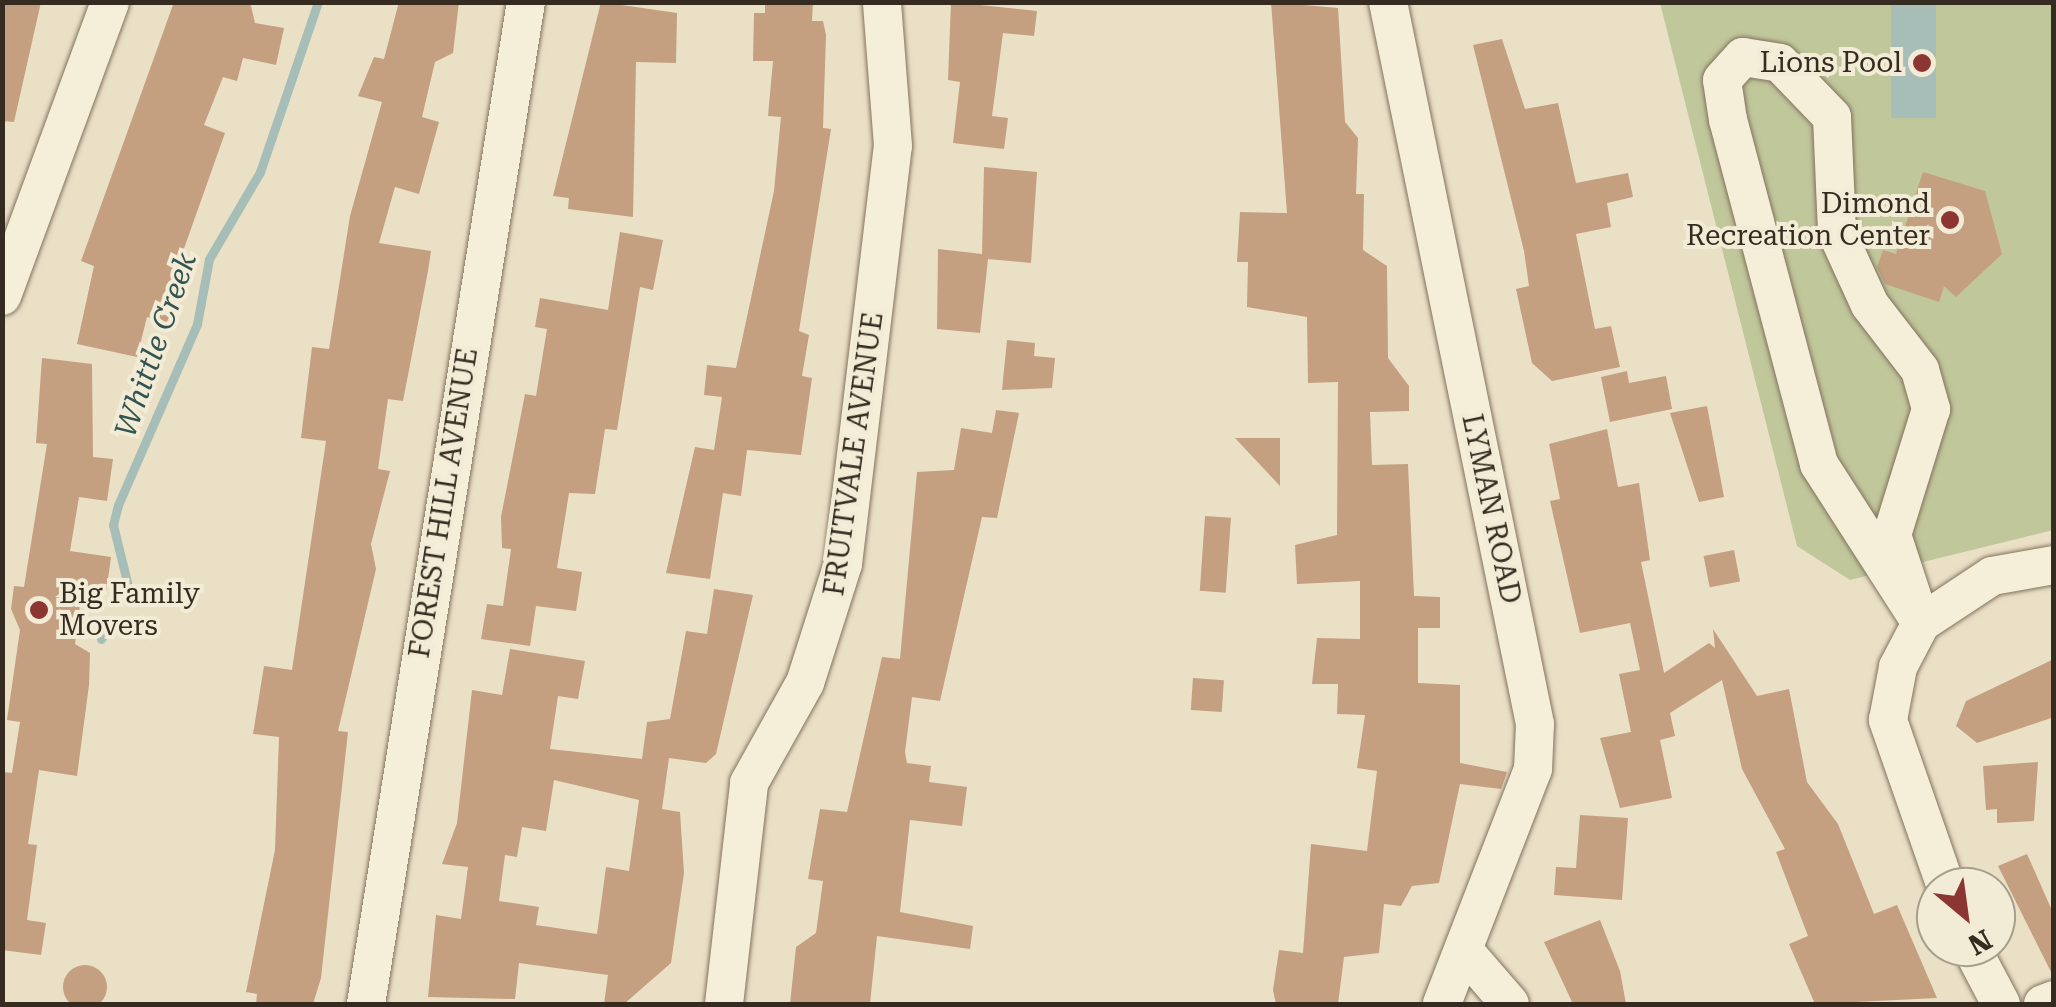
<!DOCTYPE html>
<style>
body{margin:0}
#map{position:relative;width:2056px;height:1007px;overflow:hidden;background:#eae0c6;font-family:"Roboto Serif",serif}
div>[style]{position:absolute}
.green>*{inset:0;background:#c0c79b}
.water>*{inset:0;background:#a7beb8;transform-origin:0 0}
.stream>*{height:9px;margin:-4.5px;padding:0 4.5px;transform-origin:4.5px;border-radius:4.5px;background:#a7beb8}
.building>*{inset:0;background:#c49f80;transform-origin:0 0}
.round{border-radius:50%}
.roads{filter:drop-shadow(0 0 2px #83735e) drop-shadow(0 0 2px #83735e)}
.minor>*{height:38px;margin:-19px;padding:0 19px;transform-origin:19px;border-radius:19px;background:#f5eed9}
.dots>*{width:28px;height:28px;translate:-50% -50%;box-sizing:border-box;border:5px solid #f2ebd5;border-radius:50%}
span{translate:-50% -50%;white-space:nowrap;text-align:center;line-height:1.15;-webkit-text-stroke:8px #f2ebd5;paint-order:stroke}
.poi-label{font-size:28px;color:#352b20}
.right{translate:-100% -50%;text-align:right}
.left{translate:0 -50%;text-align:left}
.street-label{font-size:28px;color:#352b20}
.water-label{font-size:30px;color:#315352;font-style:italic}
.frame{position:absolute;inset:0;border:5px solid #352b20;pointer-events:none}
.north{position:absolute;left:1916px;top:867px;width:100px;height:100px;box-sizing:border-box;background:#f2ebd5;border:2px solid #a69e8d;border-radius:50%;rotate:151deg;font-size:28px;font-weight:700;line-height:40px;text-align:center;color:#352b20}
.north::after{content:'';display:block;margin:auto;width:35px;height:45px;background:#8c3634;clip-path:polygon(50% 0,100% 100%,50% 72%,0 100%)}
</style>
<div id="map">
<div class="green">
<div style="clip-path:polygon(1660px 3px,2053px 3px,2053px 530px,1850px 580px,1797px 546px)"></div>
</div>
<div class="water">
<div style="left:1891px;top:3px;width:45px;height:115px"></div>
</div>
<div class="stream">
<div style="left:130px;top:594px;width:71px;rotate:-103.8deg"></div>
<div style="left:113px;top:525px;width:21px;rotate:-76deg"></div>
<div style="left:118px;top:505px;width:197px;rotate:-66.4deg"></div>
<div style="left:197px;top:324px;width:66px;rotate:-79.5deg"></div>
<div style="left:209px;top:259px;width:101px;rotate:-59.6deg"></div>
<div style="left:260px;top:172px;width:180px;rotate:-71.2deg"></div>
<div style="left:101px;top:639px;width:20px;rotate:-57deg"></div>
</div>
<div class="building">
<div style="clip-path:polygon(2px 2px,41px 2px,14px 122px,2px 121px)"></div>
<div style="clip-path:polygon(174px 2px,250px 2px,255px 23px,284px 28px,276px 65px,243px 58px,237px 81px,223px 77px,204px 125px,225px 133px,170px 288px,180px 292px,166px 324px,147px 317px,137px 357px,77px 344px,94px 266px,81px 261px)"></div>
<div style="clip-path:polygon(399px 2px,459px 2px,453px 53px,435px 62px,422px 117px,439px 122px,419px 194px,395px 187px,379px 243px,431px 251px,428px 271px,403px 401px,388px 399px,378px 469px,390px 471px,371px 544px,376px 569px,338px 731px,348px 732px,321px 978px,313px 1004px,256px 1004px,257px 994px,246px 992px,275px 850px,279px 737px,253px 734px,264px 666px,292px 670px,326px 441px,301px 438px,312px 347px,329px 349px,350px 216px,382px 102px,358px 96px,374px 57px,384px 59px)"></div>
<div style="clip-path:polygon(601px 2px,677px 13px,676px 63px,636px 62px,633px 217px,568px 209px,569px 198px,553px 196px)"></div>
<div style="clip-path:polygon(765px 2px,813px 2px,812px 21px,823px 21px,826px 35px,823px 128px,831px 129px,799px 331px,809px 335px,802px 376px,812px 378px,801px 455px,747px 450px,741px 496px,723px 493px,710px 579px,666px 573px,695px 447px,714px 450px,722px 397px,704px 395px,707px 365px,736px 368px,774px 191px,781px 117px,768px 116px,773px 61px,753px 61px,754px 13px,765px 13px)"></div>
<div style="clip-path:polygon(951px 2px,1037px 11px,1034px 36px,1003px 33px,992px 116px,1008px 118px,1004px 149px,953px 143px,960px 82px,948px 80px)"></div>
<div style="clip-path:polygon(1271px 2px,1338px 8px,1345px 122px,1358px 138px,1356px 194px,1364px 194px,1363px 250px,1387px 266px,1388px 358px,1409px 386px,1409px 411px,1370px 412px,1372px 465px,1408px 464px,1414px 596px,1440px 597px,1440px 628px,1418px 628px,1418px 683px,1460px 685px,1460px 763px,1507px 772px,1501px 789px,1460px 784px,1439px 883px,1412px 886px,1401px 906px,1384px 904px,1379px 953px,1344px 957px,1338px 1004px,1276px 1004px,1273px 990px,1279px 950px,1303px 953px,1311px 844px,1367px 851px,1377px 771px,1357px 768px,1365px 715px,1337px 714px,1338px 684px,1312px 684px,1317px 638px,1360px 639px,1360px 581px,1297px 584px,1295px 545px,1337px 535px,1338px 382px,1308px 383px,1307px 317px,1247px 307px,1248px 262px,1237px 262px,1240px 212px,1287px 213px)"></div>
<div style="clip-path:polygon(1502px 39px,1525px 109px,1558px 103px,1576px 183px,1628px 173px,1633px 197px,1607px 203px,1611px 227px,1576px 234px,1595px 329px,1611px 326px,1620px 367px,1552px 381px,1532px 363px,1516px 289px,1529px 286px,1524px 251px,1473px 45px)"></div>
<div style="clip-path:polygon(984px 167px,1037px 172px,1031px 263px,988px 259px,980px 333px,937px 329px,938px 249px,982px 254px)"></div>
<div style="clip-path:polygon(1923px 172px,1985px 191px,2002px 254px,1956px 297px,1944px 286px,1939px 302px,1885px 284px,1877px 267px,1883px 250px,1896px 254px)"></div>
<div style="clip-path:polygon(620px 232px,663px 240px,653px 290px,640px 287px,617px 430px,605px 429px,595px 494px,569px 493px,557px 568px,582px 572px,576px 611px,536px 606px,530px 646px,481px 639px,487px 604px,503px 606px,511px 549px,502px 548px,501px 517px,525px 394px,536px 396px,547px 329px,535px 327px,540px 298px,608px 310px)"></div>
<div style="clip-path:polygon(1007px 340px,1035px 343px,1034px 356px,1055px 358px,1052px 388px,1002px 390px)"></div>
<div style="clip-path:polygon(42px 358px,92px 364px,93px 457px,113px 459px,107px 501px,79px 497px,70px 551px,111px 557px,106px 593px,82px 589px,75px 644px,90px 653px,89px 685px,77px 776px,39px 770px,28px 844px,37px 845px,27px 920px,46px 923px,41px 955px,2px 950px,2px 772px,12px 773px,20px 722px,7px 720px,20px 630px,11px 609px,14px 586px,24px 587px,47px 444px,36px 443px)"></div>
<div style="clip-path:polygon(1627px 371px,1629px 383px,1666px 376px,1672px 409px,1610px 422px,1601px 377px)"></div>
<div style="clip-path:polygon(1707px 406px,1724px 497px,1699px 502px,1670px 413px)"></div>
<div style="clip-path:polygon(996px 410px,1019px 413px,997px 518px,982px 517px,940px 701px,912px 697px,905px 752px,907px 763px,931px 766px,929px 782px,967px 787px,962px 826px,910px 820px,900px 912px,973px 926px,970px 949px,877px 936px,870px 1004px,790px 1004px,796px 947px,816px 933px,823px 881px,808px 879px,820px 809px,847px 812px,882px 657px,900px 659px,917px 472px,954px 470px,961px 428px,992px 433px)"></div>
<div style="clip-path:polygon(1607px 429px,1618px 487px,1639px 483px,1650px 560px,1641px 562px,1664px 673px,1709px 643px,1715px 648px,1713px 629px,1757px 696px,1789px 689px,1807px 782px,1838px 824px,1874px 914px,1897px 905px,1937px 998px,1815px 1004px,1789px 944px,1808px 936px,1776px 852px,1785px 849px,1742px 769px,1722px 680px,1670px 713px,1675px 736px,1660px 740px,1672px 798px,1620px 808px,1600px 738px,1631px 732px,1619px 674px,1640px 670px,1630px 623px,1580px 633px,1550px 501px,1560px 499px,1549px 444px)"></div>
<div style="clip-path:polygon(1235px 438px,1280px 438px,1280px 486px)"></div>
<div style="left:1205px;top:516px;width:26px;height:75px;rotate:4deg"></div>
<div style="left:1734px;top:550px;width:32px;height:31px;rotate:79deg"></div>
<div style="clip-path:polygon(evenodd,714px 589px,753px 595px,716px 754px,706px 763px,669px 758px,662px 809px,680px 812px,684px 873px,671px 963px,624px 1004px,604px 1004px,608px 975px,519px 963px,515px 999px,428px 997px,436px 915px,461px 919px,468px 867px,442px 864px,457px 823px,472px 690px,502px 695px,510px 649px,585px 661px,578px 699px,558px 696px,550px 749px,642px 759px,647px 722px,670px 719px,686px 631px,707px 634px,714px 589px,554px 780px,639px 800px,629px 871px,606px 867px,597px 934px,536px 925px,539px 907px,499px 901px,505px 855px,517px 857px,522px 827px,546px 831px,554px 780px)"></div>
<div style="clip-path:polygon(2054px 659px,2054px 717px,1977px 743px,1956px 726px,1966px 701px)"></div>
<div style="left:1193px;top:678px;width:31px;height:32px;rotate:4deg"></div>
<div style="clip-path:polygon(2038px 762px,2034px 821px,1997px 823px,1997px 809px,1986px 810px,1983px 766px)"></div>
<div style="clip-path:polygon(1580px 815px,1628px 818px,1622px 900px,1554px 895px,1556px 867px,1576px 868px)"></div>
<div style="clip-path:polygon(2027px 854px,2054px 915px,2054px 978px,1998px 866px)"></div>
<div style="clip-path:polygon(1600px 920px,1620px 971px,1626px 1004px,1573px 1004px,1544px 942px)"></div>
<div class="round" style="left:63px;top:965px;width:44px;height:44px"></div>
</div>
<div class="roads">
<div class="minor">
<div style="left:1388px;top:2px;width:737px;rotate:78.49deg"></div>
<div style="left:1535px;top:724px;width:45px;rotate:92.5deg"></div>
<div style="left:1533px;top:769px;width:252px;rotate:111.2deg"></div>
<div style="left:1743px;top:57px;width:37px;rotate:9deg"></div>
<div style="left:1780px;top:63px;width:75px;rotate:46.1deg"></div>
<div style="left:1832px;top:117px;width:116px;rotate:87.5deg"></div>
<div style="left:1837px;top:233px;width:79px;rotate:65.4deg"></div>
<div style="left:1870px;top:305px;width:82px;rotate:52.4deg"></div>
<div style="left:1920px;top:370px;width:41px;rotate:74.2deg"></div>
<div style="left:1931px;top:409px;width:132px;rotate:107.2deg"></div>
<div style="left:1892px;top:535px;width:93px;rotate:71.8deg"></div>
<div style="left:1921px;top:623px;width:189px;rotate:-122.7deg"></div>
<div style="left:1819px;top:464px;width:356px;rotate:-104.8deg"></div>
<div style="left:1728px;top:120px;width:40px;rotate:-98.5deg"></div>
<div style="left:1722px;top:80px;width:31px;rotate:-48deg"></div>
<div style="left:2px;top:296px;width:313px;rotate:-69.8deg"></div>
<div style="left:1946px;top:887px;width:177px;rotate:-109.2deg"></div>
<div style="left:1888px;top:720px;width:54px;rotate:-79.3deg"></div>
<div style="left:1898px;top:667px;width:50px;rotate:-62.4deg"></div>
<div style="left:1921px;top:623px;width:85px;rotate:-33.5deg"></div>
<div style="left:1992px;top:576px;width:63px;rotate:-10.1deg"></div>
<div style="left:1971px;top:947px;width:64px;rotate:62.2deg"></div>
<div style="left:1466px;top:953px;width:67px;rotate:49.2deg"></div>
<div style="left:366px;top:1004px;width:1015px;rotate:-80.93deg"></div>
<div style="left:724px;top:1004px;width:222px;rotate:-83.5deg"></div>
<div style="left:749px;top:783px;width:115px;rotate:-60.8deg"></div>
<div style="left:805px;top:683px;width:125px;rotate:-72.3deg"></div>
<div style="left:843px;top:564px;width:421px;rotate:-83.2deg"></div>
<div style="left:893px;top:146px;width:144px;rotate:-94.4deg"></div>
<div style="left:2043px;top:1004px;width:12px;rotate:-20deg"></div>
</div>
</div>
<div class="dots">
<div style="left:1922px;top:63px;background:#8c3634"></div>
<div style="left:1950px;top:220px;background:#8c3634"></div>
<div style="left:39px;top:610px;background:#8c3634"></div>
</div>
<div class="poi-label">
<span class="right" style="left:1902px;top:63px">Lions Pool</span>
<span class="right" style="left:1930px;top:220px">Dimond<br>Recreation Center</span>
<span class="left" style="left:59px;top:610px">Big Family<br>Movers</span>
</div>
<div class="street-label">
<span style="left:854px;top:454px;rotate:-82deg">FRUITVALE AVENUE</span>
<span style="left:444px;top:503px;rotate:-81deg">FOREST HILL AVENUE</span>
<span style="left:1491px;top:509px;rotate:78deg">LYMAN ROAD</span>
</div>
<div class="water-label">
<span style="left:156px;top:345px;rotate:-71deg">Whittle Creek</span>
</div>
<div class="frame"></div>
<div class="north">N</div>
</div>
